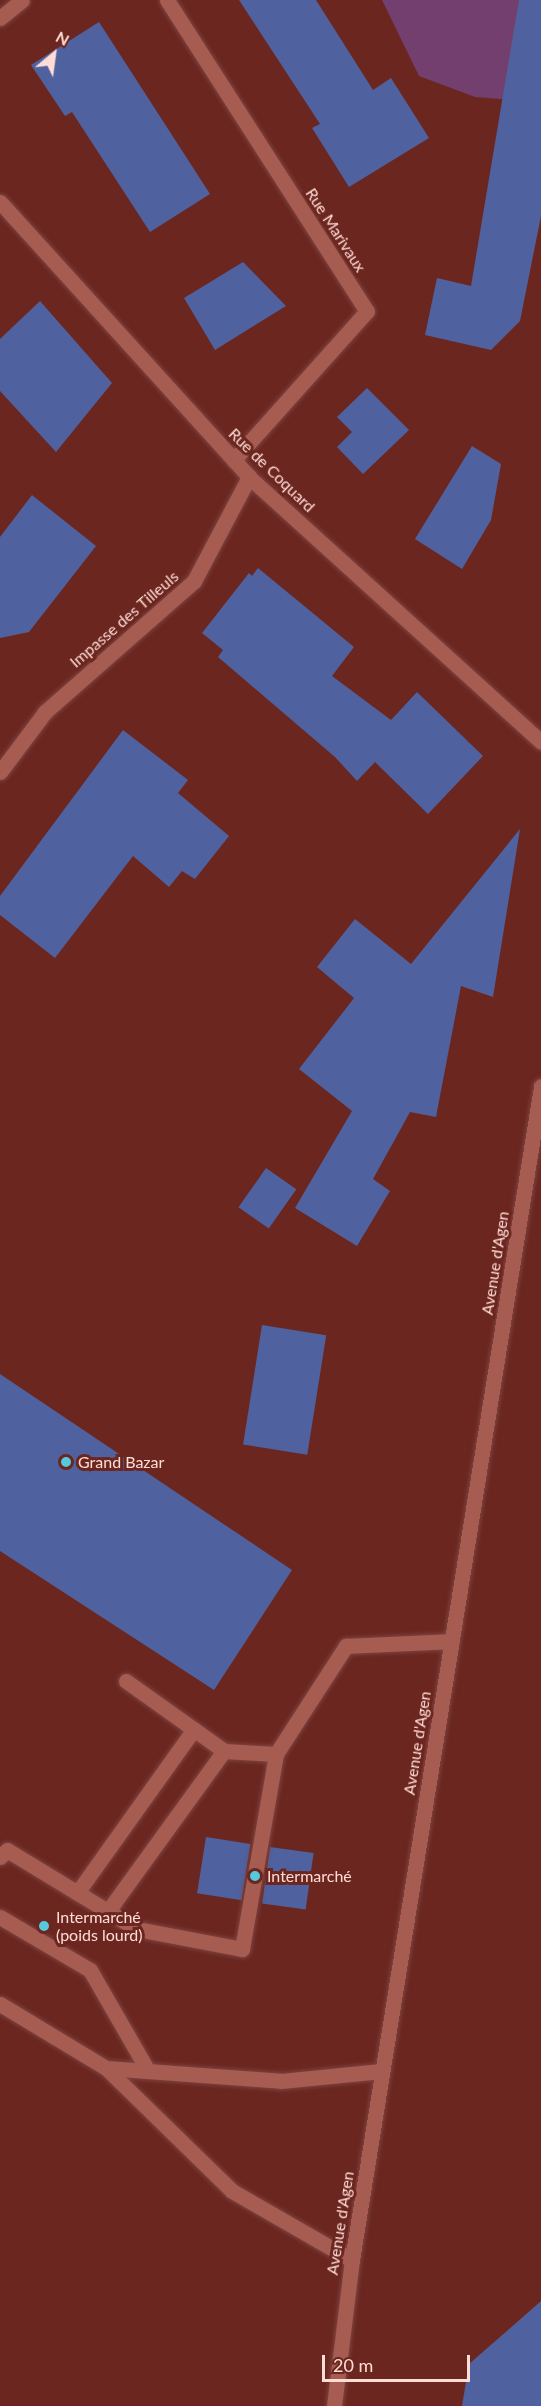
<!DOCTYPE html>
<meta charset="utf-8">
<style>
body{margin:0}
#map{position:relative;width:541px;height:2406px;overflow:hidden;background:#6b261f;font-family:Lato,sans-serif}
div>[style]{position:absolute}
.green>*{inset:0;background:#723f6f}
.building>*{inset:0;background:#4f629f;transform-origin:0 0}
.roads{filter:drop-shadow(0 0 2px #7e4340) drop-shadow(0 0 2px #7e4340)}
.service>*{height:15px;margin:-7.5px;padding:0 7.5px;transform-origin:7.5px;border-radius:7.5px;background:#a75c52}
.minor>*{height:15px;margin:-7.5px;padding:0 7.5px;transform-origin:7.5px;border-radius:7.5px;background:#a75c52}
.secondary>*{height:15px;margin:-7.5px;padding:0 7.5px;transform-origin:7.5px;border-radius:7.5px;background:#a75c52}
.dots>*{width:16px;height:16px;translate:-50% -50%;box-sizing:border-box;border:3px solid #6b261f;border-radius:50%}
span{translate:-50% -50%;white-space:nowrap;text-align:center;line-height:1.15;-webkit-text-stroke:6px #6b261f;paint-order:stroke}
.street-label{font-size:16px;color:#ffdcd6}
.poi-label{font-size:16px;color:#ffdcd6}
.left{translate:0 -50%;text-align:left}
.north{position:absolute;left:24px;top:24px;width:60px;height:60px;-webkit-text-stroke:4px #6b261f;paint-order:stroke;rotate:29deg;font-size:16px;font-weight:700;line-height:24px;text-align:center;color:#ffdcd6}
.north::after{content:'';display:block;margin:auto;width:21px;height:27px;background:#ffdcd6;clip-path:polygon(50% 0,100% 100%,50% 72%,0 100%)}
.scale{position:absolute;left:322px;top:2355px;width:148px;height:27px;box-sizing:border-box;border:3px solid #ffdcd6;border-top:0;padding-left:8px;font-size:18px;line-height:21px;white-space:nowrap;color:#ffdcd6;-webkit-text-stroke:4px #6b261f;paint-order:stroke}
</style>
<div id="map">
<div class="green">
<div style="clip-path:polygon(382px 0,541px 0,541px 102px,475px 97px,419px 76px)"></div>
</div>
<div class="building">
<div style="clip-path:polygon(239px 0,316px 0,373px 90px,391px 78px,429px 138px,349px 187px,312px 128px,320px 124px)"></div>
<div style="clip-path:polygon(519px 0,541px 0,541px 216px,520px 321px,491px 350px,425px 335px,437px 278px,471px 286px)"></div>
<div style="clip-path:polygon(99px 22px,210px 194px,150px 232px,72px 112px,65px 116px,31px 65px)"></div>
<div style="clip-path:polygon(243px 262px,286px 306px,215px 350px,184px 298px)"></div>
<div style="clip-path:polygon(40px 301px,112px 383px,56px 452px,0 391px,0 339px)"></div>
<div style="clip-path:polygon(367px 388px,409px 430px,363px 474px,337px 447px,352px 432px,337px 417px)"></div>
<div style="clip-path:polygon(472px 446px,501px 464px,491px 520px,462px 569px,415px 539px)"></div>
<div style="clip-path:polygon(32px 495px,96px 546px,29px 632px,0 638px,0 537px)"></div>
<div style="clip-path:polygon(258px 568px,354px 647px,332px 676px,391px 720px,417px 692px,483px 756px,428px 814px,375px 762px,357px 781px,335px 757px,218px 657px,223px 650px,202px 633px,249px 573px,252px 576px)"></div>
<div style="clip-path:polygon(123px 730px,188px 780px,178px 793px,229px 836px,195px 879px,182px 871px,169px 887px,133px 856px,55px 958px,0 915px,0 896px)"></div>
<div style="clip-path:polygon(520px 829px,493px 997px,461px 986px,436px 1117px,410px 1112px,373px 1179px,390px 1191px,357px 1246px,295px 1208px,352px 1111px,299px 1069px,354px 998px,317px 967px,355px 919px,411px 964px)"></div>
<div style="left:266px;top:1168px;width:37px;height:48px;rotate:35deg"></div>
<div style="left:262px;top:1325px;width:65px;height:121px;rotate:9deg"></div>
<div style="clip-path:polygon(0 1374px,292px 1570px,214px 1690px,0 1551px)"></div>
<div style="left:206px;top:1837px;width:45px;height:57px;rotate:9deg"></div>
<div style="left:270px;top:1847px;width:44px;height:57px;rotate:8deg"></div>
<div style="clip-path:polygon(541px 2301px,541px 2406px,462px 2406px,469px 2364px)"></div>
</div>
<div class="roads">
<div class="service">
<div style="left:126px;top:1681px;width:120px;rotate:35.5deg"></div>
<div style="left:224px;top:1751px;width:52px;rotate:3.3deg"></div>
<div style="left:0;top:1857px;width:10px;rotate:-45deg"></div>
<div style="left:7px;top:1850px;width:152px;rotate:31.3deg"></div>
<div style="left:137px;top:1929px;width:107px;rotate:10.8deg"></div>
<div style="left:242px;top:1949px;width:198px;rotate:-80.1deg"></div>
<div style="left:276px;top:1754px;width:129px;rotate:-57.1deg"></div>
<div style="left:346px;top:1646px;width:106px;rotate:-2.7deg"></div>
<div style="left:77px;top:1893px;width:201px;rotate:-54.5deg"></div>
<div style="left:108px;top:1911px;width:198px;rotate:-54.1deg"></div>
<div style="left:0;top:1917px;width:104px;rotate:30.5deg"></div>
<div style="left:90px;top:1970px;width:116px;rotate:60.1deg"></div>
</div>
<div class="minor">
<div style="left:167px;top:0;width:370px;rotate:57.3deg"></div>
<div style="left:367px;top:311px;width:200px;rotate:131.8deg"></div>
<div style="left:0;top:18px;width:28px;rotate:-39deg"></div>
<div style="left:0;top:202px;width:371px;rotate:47.8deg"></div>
<div style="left:249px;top:477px;width:394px;rotate:42.2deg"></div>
<div style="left:0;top:772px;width:75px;rotate:-53.1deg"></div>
<div style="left:45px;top:712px;width:198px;rotate:-41.3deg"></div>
<div style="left:194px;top:581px;width:118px;rotate:-62.1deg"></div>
<div style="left:0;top:2004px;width:124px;rotate:31.1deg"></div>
<div style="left:106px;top:2068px;width:176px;rotate:44.3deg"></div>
<div style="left:232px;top:2191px;width:138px;rotate:29.9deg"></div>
<div style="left:106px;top:2068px;width:175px;rotate:4.2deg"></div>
<div style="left:281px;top:2081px;width:101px;rotate:-5.7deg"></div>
</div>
<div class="secondary">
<div style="left:334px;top:2406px;width:147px;rotate:-83deg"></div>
<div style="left:352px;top:2260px;width:1189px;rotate:-80.85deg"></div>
</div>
</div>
<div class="dots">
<div style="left:66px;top:1462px;background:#54cadc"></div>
<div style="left:255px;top:1876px;background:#54cadc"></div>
<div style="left:44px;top:1926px;background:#54cadc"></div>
</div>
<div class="street-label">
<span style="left:336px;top:230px;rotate:57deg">Rue Marivaux</span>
<span style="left:272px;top:470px;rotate:44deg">Rue de Coquard</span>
<span style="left:124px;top:619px;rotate:-41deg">Impasse des Tilleuls</span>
<span style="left:495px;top:1263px;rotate:-81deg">Avenue d'Agen</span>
<span style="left:417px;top:1743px;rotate:-81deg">Avenue d'Agen</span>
<span style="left:340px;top:2223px;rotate:-81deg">Avenue d'Agen</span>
</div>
<div class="poi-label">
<span class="left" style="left:78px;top:1462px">Grand Bazar</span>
<span class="left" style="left:267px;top:1876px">Intermarché</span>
<span class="left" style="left:56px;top:1926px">Intermarché<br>(poids lourd)</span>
</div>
<div class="north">N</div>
<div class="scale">20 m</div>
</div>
